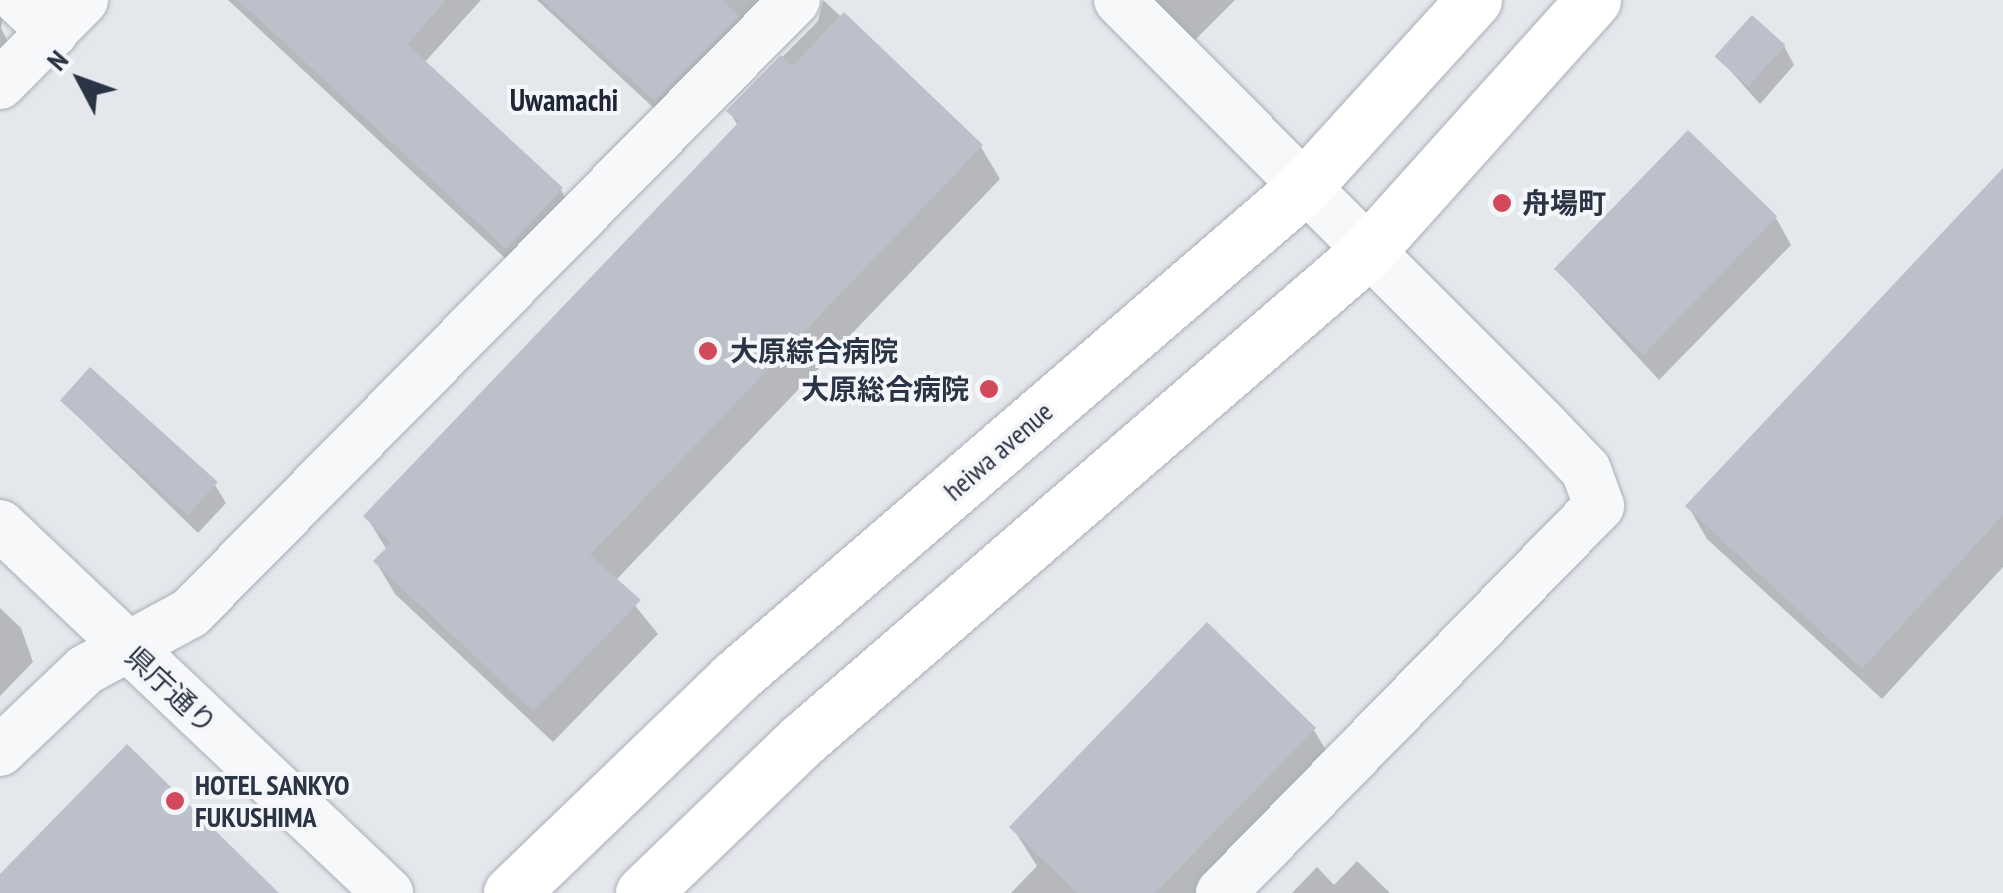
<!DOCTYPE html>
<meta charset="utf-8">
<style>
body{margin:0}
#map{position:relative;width:2003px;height:893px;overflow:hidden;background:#e4e7ec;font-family:"PT Sans Narrow","Noto Sans JP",sans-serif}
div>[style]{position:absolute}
.shadow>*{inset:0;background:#0003}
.building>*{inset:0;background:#bbc0ca;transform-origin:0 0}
.roads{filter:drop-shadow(0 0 2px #a9aeb7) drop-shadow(0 0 2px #a9aeb7)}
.minor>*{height:50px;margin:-25px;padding:0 25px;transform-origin:25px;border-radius:25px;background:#f7f8fa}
.highway>*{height:55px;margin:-27.5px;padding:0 27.5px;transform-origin:27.5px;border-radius:27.5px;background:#fff}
.dots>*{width:28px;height:28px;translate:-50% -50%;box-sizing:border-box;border:5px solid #f4f6f9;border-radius:50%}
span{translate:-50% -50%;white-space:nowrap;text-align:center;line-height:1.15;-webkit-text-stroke:8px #f4f6f9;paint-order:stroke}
.poi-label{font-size:28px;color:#2b3445;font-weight:700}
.left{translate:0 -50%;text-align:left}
.right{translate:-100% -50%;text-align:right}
.street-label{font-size:28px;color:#2b3445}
.neighbourhood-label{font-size:30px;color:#1d2536;font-weight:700}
.north{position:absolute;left:30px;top:30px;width:100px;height:100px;-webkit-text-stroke:8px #f4f6f9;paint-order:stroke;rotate:311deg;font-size:28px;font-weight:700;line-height:40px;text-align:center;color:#2b3445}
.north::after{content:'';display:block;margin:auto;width:35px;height:45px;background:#2b3445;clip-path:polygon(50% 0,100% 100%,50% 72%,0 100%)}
</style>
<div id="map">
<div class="shadow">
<div style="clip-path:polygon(0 0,7px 0,1px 28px,8px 42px,0 50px)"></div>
<div style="clip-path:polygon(228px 0,481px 0,424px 63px,561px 190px,575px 214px,520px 272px)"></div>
<div style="clip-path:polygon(537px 0,801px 0,670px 123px)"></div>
<div style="clip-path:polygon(823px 0,981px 147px,1000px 179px,615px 581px,658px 634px,553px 742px,395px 594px,376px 562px,387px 550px,366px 516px,738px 126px,729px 111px,818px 21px)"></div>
<div style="clip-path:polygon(1150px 0,1235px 0,1195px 40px)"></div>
<div style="clip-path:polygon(1784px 46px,1794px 65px,1760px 104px,1717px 56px)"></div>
<div style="clip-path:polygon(2003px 171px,2003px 567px,1882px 699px,1707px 539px,1688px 506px)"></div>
<div style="clip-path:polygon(1776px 218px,1791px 245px,1659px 380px,1556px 269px)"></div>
<div style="clip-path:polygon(62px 401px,215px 485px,226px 503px,198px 533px)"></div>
<div style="clip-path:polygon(0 608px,21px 628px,33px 662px,0 696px)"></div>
<div style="clip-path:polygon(1314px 730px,1333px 762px,1205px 893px,1011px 893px,1037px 866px,1012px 827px)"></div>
<div style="clip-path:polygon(1357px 861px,1390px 893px,1292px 893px,1317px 867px,1334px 885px)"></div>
</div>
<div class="building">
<div style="clip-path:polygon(238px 0,446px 0,407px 44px,563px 188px,506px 249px)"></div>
<div style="clip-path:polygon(542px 0,722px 0,739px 16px,655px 101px)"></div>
<div style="clip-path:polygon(844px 12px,983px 145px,590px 555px,641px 600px,533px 711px,373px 561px,391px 543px,363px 516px,739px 122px,726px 111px,781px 55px,792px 66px)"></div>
<div style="left:1752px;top:15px;width:45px;height:56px;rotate:42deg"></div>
<div style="left:1688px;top:130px;width:124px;height:193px;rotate:44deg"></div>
<div style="clip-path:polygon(2003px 168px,2003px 515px,1862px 669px,1685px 506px)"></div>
<div style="left:90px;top:367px;width:172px;height:45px;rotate:42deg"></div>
<div style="clip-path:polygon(1207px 622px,1316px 728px,1155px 893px,1077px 893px,1009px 827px)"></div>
<div style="clip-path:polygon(127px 744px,279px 893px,0 893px,0 874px)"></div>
</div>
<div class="roads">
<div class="minor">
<div style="left:19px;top:0;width:47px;rotate:43.3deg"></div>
<div style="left:1119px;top:0;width:603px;rotate:45.07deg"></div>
<div style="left:1545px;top:427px;width:59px;rotate:46.4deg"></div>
<div style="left:1586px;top:470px;width:38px;rotate:70deg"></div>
<div style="left:1599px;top:506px;width:541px;rotate:134.33deg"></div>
<div style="left:0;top:84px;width:118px;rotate:-45.3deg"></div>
<div style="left:0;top:525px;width:535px;rotate:43.48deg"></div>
<div style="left:0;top:751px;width:117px;rotate:-43.6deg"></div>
<div style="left:85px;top:670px;width:119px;rotate:-28.5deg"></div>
<div style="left:190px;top:613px;width:861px;rotate:-45.38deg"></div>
</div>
<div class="highway">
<div style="left:511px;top:893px;width:308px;rotate:-43.9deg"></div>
<div style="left:733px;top:679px;width:749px;rotate:-40.73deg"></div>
<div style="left:1301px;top:190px;width:257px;rotate:-47.7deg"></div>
<div style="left:643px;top:893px;width:221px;rotate:-43.9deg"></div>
<div style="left:802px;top:740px;width:745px;rotate:-40.81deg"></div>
<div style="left:1366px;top:253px;width:340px;rotate:-48.1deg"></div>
</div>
</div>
<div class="dots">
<div style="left:1502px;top:203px;background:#d1495b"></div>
<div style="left:708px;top:351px;background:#d1495b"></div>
<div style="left:989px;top:389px;background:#d1495b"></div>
<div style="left:175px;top:801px;background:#d1495b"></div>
</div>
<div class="poi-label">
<span class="left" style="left:1522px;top:203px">舟場町</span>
<span class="left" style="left:730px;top:351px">大原綜合病院</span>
<span class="right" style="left:969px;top:389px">大原総合病院</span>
<span class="left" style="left:195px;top:801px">HOTEL SANKYO<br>FUKUSHIMA</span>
</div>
<div class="street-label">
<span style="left:998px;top:451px;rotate:-41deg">heiwa avenue</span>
<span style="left:171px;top:690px;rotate:43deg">県庁通り</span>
</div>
<div class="neighbourhood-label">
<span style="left:564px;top:100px">Uwamachi</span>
</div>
<div class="north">N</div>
</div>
